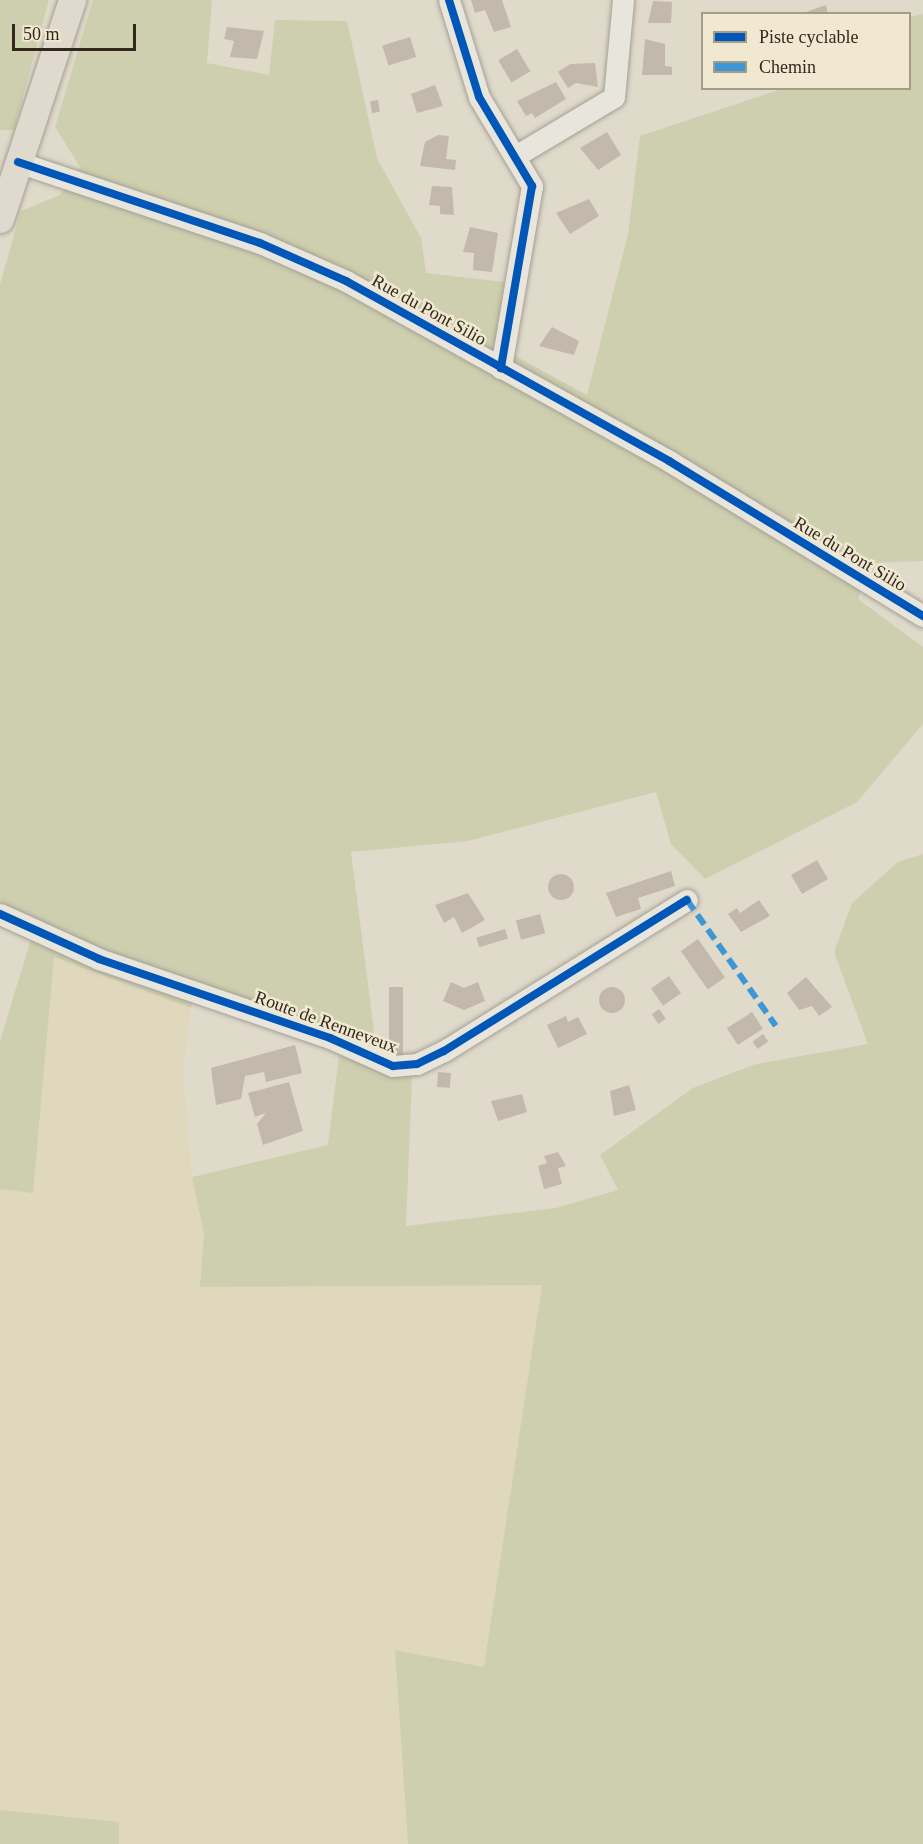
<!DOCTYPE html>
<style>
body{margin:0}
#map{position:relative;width:923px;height:1844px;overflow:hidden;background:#e0dacb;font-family:Georgia,serif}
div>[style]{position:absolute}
.farmland>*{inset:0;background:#dfd8bc}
.green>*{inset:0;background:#cecfae}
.building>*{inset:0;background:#c3b8ac;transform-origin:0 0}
.round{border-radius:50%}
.roads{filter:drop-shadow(0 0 2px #a59f94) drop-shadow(0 0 2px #a59f94)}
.minor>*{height:21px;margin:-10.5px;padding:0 10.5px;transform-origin:10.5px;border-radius:10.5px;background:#e8e5dc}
.major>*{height:27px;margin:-13.5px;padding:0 13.5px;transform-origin:13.5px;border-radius:13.5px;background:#e0dace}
.quiet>*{height:6px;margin-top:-3px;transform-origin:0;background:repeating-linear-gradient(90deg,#3d96d5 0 12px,transparent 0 18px)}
.cycleway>*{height:8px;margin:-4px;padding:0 4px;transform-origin:4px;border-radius:4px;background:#0057b8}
span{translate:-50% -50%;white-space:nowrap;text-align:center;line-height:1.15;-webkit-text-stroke:5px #f1e8d1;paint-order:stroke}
.street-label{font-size:18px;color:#32281e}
.legend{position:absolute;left:701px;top:12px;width:210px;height:78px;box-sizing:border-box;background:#f1e8d1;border:2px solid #a59b89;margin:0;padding:8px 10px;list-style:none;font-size:18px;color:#32281e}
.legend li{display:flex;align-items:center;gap:12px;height:30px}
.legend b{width:30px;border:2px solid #a59b89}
.scale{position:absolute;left:12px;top:24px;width:124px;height:27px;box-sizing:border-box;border:3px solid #32281e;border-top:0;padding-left:8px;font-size:18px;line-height:21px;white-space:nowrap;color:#32281e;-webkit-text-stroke:4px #f1e8d1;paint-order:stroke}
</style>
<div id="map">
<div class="farmland">
<div style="clip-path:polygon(54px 957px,191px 1008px,183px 1070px,192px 1177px,204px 1233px,200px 1287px,542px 1284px,484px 1667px,395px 1650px,408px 1844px,119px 1844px,119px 1822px,0 1810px,0 1189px,33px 1192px)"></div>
</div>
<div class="green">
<div style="clip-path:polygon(0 0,49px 0,14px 130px,0 130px)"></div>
<div style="clip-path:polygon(93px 0,212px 0,207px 63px,269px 75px,275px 20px,347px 21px,377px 158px,421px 238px,426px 273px,504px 282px,497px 346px,587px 395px,628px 234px,640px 136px,782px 89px,910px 88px,910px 17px,923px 14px,923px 561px,870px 563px,858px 599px,923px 647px,923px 724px,857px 802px,705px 879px,671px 844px,656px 792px,468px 841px,351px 852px,376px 1047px,195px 980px,191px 1008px,54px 957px,33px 1193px,0 1189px,0 1041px,35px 926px,0 905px,0 284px,21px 211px,60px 195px,80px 167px,55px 127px)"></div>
<div style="clip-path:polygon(923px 854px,923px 1844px,408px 1844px,395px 1650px,484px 1667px,542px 1285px,200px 1287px,204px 1233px,192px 1177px,328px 1145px,339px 1056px,412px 1077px,406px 1226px,556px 1208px,618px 1190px,600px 1155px,693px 1088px,756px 1064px,868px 1044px,834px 952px,852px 903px,898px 862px)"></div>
<div style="clip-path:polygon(0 1810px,119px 1822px,119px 1844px,0 1844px)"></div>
</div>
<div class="building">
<div style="clip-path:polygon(471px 0,502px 0,511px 27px,494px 32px,485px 10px,475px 13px)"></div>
<div style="clip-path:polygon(653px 1px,672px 2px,671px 23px,648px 23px)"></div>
<div style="clip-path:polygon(826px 5px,828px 14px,803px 14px,803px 13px)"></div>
<div style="clip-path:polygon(227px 27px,264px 31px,257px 59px,230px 57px,234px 41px,224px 39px)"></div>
<div style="left:410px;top:37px;width:21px;height:29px;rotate:73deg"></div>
<div style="clip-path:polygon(645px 39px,665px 44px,665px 66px,672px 67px,672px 75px,642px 75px)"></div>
<div style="left:517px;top:49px;width:26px;height:22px;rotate:59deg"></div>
<div style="clip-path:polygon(595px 63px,598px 87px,576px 83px,568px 88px,558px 72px,570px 64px)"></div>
<div style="clip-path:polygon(556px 82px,566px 99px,535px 118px,532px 113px,526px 116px,517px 101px)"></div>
<div style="clip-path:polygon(435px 85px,443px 106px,417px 113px,411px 94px)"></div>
<div style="left:378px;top:100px;width:12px;height:8px;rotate:81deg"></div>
<div style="clip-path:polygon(607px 132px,621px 155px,598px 170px,580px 148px)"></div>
<div style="clip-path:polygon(438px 135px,449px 136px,446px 159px,456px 160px,455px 170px,420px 166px,425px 142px)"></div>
<div style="clip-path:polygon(432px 186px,452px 187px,454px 215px,440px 214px,440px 206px,429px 205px)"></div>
<div style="clip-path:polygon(589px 199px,599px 216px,570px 234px,556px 213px)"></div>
<div style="clip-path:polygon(470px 227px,498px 233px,492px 272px,473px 270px,474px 253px,463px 252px)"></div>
<div style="clip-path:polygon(552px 327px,579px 341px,574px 355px,539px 346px)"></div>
<div style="left:817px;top:860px;width:22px;height:30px;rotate:60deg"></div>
<div style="clip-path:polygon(671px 871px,675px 886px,638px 898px,641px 909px,616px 917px,606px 893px)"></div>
<div class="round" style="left:548px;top:874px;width:26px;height:26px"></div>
<div style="clip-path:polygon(468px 893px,485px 920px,462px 933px,454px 917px,444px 923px,435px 905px)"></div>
<div style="clip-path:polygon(759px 900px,770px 916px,741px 932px,728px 914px,737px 908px,740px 913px)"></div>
<div style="left:540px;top:914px;width:20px;height:25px;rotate:75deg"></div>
<div style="left:505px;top:929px;width:10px;height:30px;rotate:73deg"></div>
<div style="left:698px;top:939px;width:47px;height:21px;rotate:55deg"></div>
<div style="left:669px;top:976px;width:21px;height:22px;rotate:55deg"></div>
<div style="clip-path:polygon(806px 977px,832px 1007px,819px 1016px,812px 1006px,799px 1010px,787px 993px)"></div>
<div style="clip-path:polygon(451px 982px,464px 988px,478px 982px,485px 1001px,464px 1010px,443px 1001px)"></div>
<div style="left:389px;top:987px;width:14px;height:70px"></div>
<div class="round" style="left:599px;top:987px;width:26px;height:26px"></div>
<div style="left:659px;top:1009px;width:12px;height:9px;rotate:55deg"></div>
<div style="left:752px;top:1012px;width:20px;height:30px;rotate:57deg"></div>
<div style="clip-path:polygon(566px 1016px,568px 1022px,578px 1017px,587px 1034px,558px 1048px,547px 1025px)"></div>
<div style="left:763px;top:1034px;width:9px;height:13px;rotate:54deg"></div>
<div style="clip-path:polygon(295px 1045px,302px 1073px,266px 1082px,264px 1072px,245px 1076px,241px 1099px,216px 1105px,211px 1068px)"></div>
<div style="left:438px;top:1072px;width:13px;height:15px;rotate:4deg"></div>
<div style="clip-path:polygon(289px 1082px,303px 1131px,263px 1145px,257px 1124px,266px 1113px,255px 1117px,248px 1093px)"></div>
<div style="clip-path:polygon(629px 1085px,636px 1110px,614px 1116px,610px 1091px)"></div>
<div style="clip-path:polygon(522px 1094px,527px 1112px,498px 1121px,491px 1101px)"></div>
<div style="clip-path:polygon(558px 1152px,566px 1166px,558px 1168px,562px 1184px,544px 1189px,538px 1166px,547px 1163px,544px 1156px)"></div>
</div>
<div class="roads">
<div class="minor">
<div style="left:449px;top:0;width:102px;rotate:72.8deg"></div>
<div style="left:479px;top:97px;width:104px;rotate:59.2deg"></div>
<div style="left:532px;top:186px;width:185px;rotate:99.7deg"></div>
<div style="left:517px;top:155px;width:113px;rotate:-30.9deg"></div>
<div style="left:614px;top:97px;width:97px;rotate:-84.7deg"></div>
<div style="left:18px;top:162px;width:255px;rotate:18.5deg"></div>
<div style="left:260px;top:243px;width:94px;rotate:23.8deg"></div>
<div style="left:346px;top:281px;width:370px;rotate:29.1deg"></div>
<div style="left:669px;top:461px;width:298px;rotate:31.4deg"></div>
<div style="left:0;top:914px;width:109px;rotate:24.4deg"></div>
<div style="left:99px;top:959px;width:244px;rotate:18.9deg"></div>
<div style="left:330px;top:1038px;width:69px;rotate:24deg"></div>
<div style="left:393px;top:1066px;width:24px;rotate:-5deg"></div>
<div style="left:417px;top:1064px;width:30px;rotate:-26deg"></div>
<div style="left:444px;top:1051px;width:286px;rotate:-31.9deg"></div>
</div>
<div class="major">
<div style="left:0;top:219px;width:231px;rotate:-71.8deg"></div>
</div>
</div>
<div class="quiet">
<div style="left:687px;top:900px;width:154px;rotate:54.8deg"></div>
</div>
<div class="cycleway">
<div style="left:449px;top:0;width:102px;rotate:72.8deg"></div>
<div style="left:479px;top:97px;width:104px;rotate:59.2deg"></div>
<div style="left:532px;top:186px;width:185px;rotate:99.7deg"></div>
<div style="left:18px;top:162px;width:255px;rotate:18.5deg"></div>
<div style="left:260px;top:243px;width:94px;rotate:23.8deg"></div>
<div style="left:346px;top:281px;width:370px;rotate:29.1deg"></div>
<div style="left:669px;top:461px;width:298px;rotate:31.4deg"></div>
<div style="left:0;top:914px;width:109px;rotate:24.4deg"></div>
<div style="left:99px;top:959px;width:244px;rotate:18.9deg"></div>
<div style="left:330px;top:1038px;width:69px;rotate:24deg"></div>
<div style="left:393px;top:1066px;width:24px;rotate:-5deg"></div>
<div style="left:417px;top:1064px;width:30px;rotate:-26deg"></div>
<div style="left:444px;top:1051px;width:286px;rotate:-31.9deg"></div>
</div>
<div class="street-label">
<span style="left:429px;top:310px;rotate:29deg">Rue du Pont Silio</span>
<span style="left:850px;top:554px;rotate:31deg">Rue du Pont Silio</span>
<span style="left:326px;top:1022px;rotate:20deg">Route de Renneveux</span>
</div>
<ul class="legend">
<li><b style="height:8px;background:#0057b8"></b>Piste cyclable</li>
<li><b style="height:8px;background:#3d96d5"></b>Chemin</li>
</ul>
<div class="scale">50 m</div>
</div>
